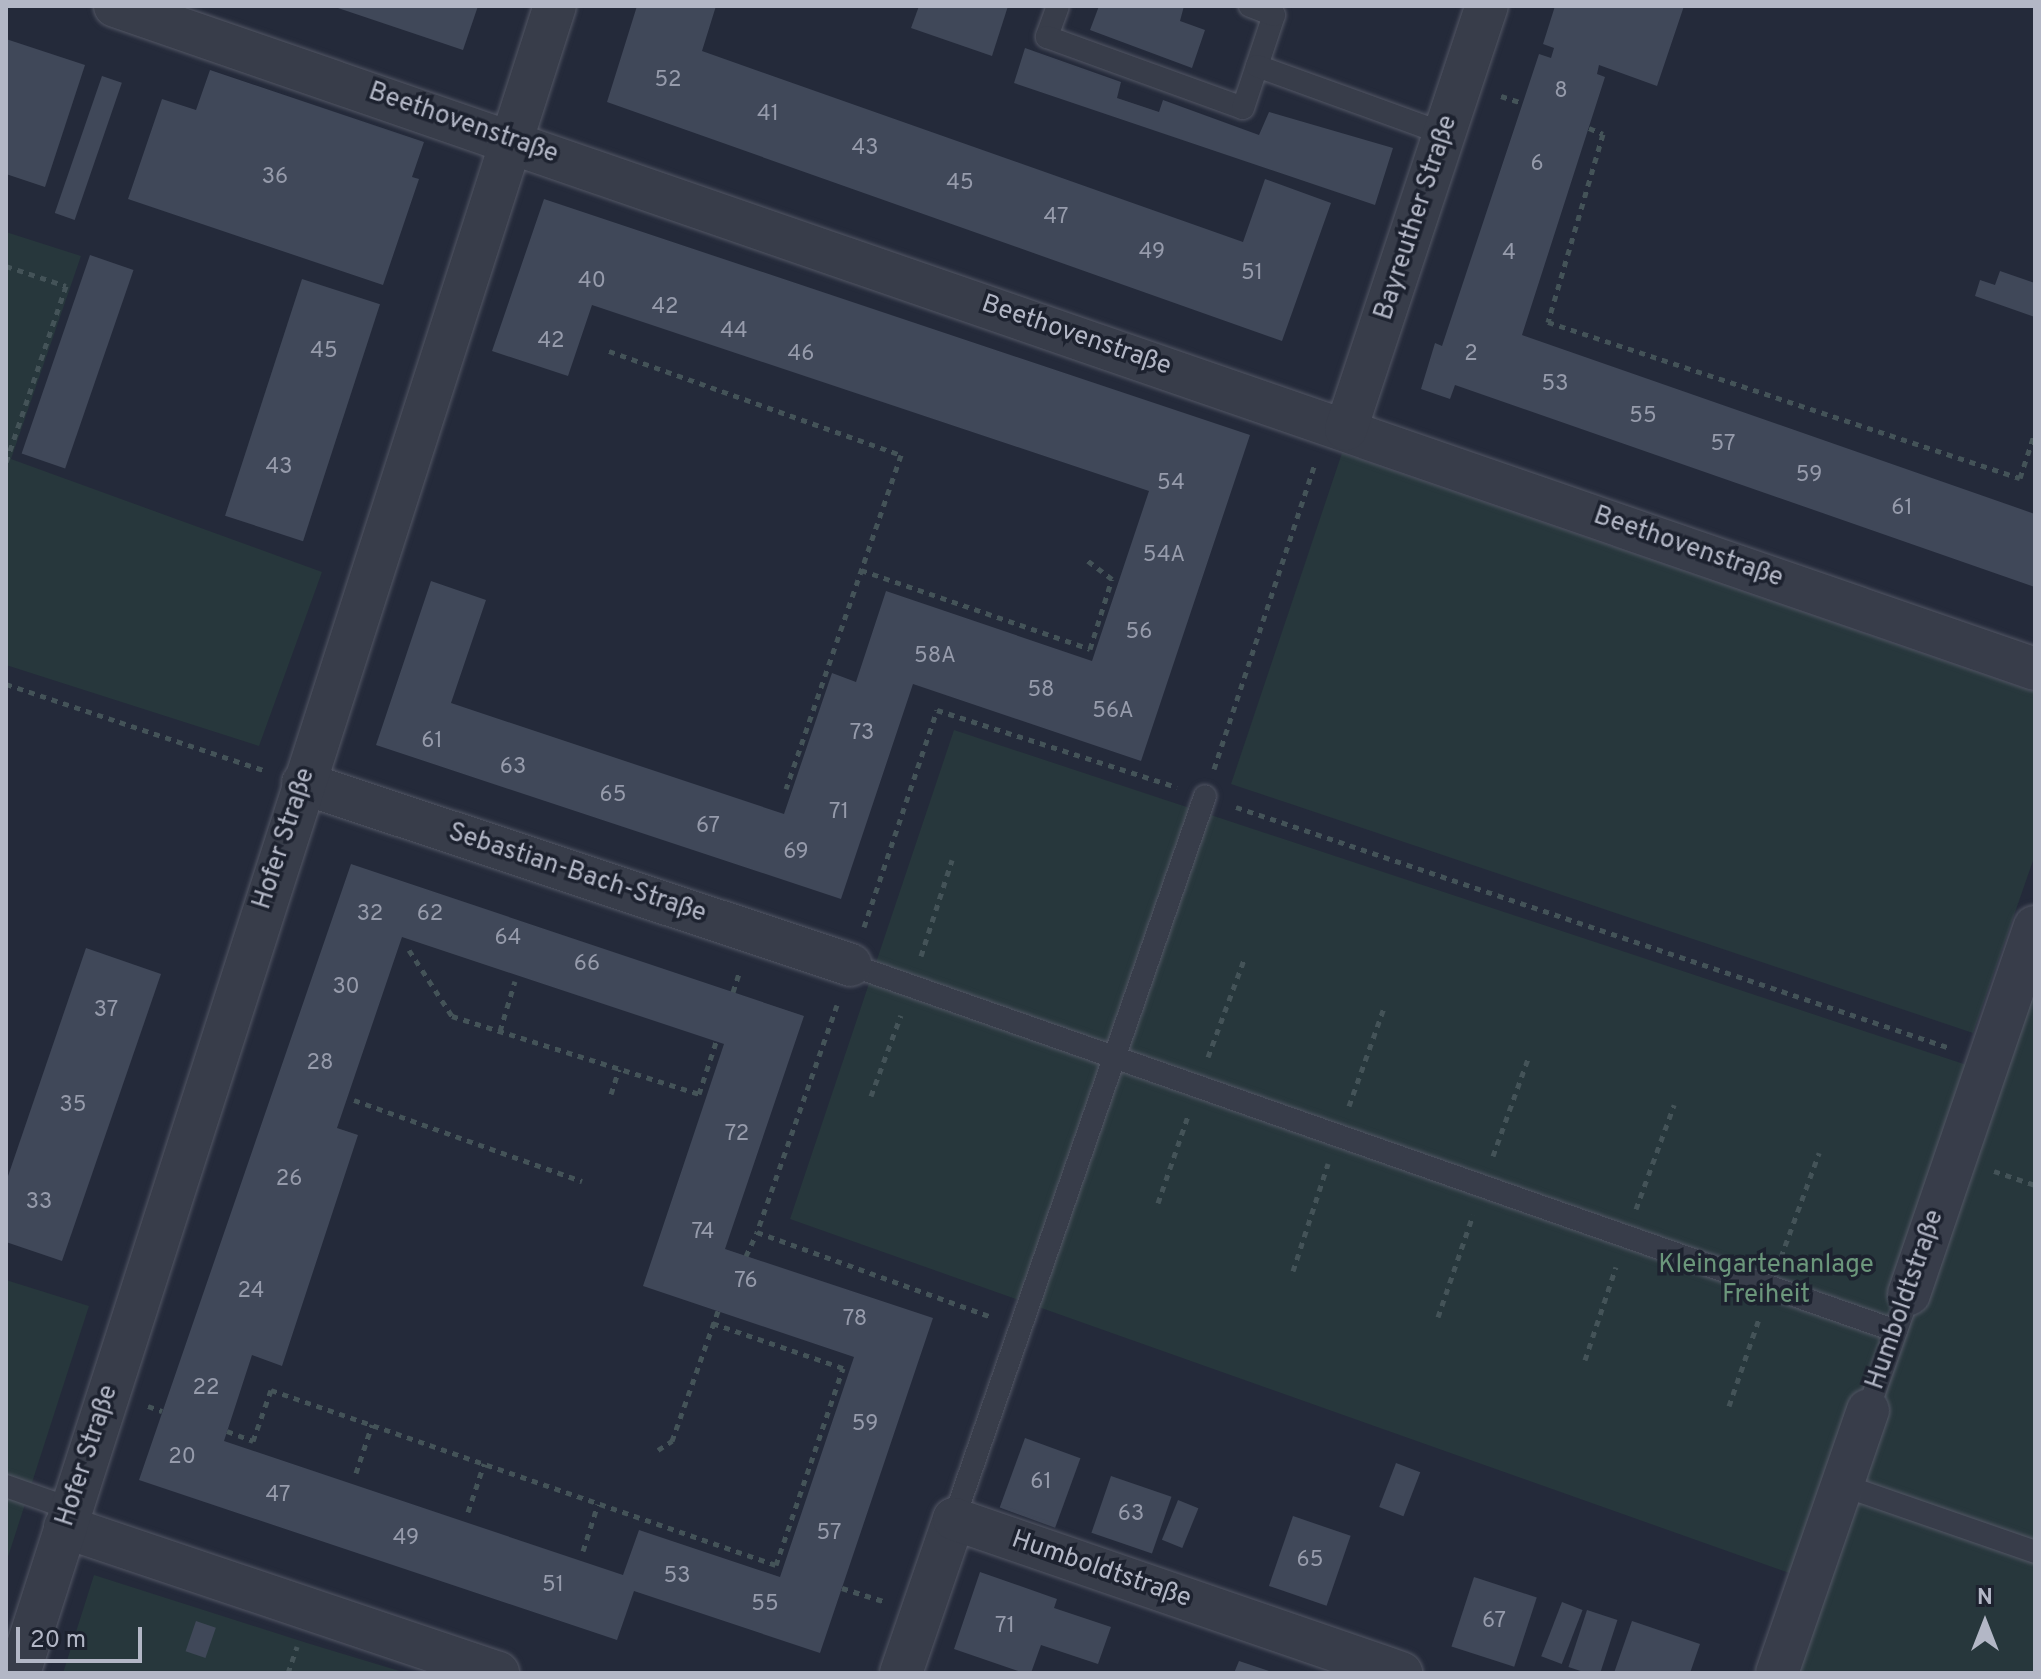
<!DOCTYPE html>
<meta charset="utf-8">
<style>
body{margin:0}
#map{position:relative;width:2041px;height:1679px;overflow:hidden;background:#242a3a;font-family:Overpass,sans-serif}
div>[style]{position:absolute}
.green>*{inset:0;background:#27373c}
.building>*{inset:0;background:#404859;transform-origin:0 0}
.path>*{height:5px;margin-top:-2.5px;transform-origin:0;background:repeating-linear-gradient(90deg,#445358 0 6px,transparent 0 12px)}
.roads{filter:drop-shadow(0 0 2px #535765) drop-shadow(0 0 2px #535765)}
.lane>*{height:22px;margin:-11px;padding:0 11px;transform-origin:11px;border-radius:11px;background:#383d4a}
.street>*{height:42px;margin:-21px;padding:0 21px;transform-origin:21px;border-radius:21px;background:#383d4a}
span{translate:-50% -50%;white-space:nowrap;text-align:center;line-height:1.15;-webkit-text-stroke:7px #1d222f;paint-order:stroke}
.number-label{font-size:22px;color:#969bab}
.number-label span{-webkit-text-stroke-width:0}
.street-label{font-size:26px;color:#b3b7c6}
.park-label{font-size:26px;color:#6b967b}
.frame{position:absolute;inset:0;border:8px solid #b3b7c6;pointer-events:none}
.north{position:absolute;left:1945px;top:1583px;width:80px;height:80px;-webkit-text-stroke:6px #1d222f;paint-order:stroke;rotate:0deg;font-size:22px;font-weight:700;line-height:32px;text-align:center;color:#b3b7c6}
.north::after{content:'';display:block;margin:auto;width:28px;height:36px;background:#b3b7c6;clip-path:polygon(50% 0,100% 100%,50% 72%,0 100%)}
.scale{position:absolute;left:16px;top:1627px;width:126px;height:36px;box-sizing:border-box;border:4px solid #b3b7c6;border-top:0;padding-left:10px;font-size:24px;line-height:28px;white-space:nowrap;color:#b3b7c6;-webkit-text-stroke:6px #1d222f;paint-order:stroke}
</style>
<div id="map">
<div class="green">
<div style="clip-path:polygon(6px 232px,81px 256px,11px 459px,322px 572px,259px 746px,6px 665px)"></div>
<div style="clip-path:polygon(1342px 453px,2035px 692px,2035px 855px,1973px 1033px,1231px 784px)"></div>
<div style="clip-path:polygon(954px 730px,1994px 1074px,2035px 955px,2035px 1673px,1777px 1673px,1809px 1580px,790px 1219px)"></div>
<div style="clip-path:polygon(6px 1280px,89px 1306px,6px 1563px)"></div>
<div style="clip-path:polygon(94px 1575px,307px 1643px,406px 1673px,63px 1673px)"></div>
</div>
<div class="building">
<div style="clip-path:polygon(332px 6px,478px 6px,463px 50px)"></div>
<div style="clip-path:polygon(637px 6px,716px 6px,702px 51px,1243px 242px,1265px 179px,1331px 203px,1282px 341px,607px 102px)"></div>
<div style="clip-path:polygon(919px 6px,1008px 6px,992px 56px,911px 28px)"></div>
<div style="clip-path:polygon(1099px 6px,1184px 6px,1180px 21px,1205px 30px,1192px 68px,1090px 30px)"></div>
<div style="clip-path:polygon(1555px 6px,1684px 6px,1657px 86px,1599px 65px,1597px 74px,1605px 77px,1522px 335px,2035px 514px,2035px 587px,1455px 385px,1450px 399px,1421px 389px,1435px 343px,1442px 346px,1539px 54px,1551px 58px,1554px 48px,1543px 44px)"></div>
<div style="clip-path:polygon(6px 39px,85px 65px,45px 187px,6px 174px)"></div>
<div style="clip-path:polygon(1025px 48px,1121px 82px,1117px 98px,1159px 112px,1163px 100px,1259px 135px,1269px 112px,1393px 148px,1375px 205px,1014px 83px)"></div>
<div style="clip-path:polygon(210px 70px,424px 142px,412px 177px,419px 179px,383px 285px,128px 199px,162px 99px,196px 110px)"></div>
<div style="left:102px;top:76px;width:21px;height:145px;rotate:19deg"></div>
<div style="clip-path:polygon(544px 199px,1250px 435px,1141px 761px,913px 684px,841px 899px,376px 745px,431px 581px,486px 600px,451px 703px,784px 814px,832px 673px,856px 682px,886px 591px,1092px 661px,1149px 491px,592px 305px,568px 376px,492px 351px)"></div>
<div style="left:90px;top:255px;width:46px;height:210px;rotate:19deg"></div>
<div style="clip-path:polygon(2000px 271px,2035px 283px,2035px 317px,1975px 296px,1980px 280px,1995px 285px)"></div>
<div style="left:302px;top:279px;width:82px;height:249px;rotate:18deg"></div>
<div style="clip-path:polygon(evenodd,351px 864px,804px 1016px,725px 1249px,933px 1318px,820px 1653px,634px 1591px,617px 1640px,139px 1480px,351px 864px,402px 937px,724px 1044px,643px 1286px,854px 1357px,780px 1577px,639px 1530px,623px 1575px,224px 1441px,252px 1355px,282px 1366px,358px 1135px,337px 1128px,402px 937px)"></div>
<div style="clip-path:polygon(86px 948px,161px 974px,62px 1261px,6px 1242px,6px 1182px)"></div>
<div style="left:1025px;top:1438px;width:59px;height:74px;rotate:20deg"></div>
<div style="left:1396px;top:1463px;width:26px;height:47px;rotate:21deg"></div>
<div style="left:1111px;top:1476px;width:64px;height:60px;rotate:19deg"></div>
<div style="left:1178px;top:1500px;width:22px;height:43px;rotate:22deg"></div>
<div style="left:1293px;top:1516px;width:61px;height:74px;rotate:19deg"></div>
<div style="clip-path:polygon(980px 1572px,1057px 1599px,1054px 1608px,1111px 1627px,1098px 1664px,1041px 1645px,1031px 1673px,1024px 1673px,954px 1649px)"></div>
<div style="left:1474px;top:1577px;width:66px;height:73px;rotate:18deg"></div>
<div style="left:1562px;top:1602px;width:22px;height:58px;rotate:21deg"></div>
<div style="left:1587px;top:1610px;width:32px;height:60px;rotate:18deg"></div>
<div style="left:196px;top:1621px;width:21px;height:32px;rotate:19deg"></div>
<div style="clip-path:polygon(1632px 1621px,1700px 1644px,1690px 1673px,1614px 1673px)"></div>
<div style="clip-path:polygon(1239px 1661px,1272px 1672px,1271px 1673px,1234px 1673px)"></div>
</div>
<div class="path">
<div style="left:1501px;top:96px;width:23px;rotate:18deg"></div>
<div style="left:1589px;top:128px;width:15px;rotate:23deg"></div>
<div style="left:1603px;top:134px;width:196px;rotate:106.3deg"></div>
<div style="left:1548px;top:322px;width:497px;rotate:18.3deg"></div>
<div style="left:2020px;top:478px;width:48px;rotate:-71.9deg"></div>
<div style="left:6px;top:266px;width:63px;rotate:18.4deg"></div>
<div style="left:66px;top:286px;width:186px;rotate:108.8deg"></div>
<div style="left:609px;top:351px;width:310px;rotate:19.6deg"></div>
<div style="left:901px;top:455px;width:353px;rotate:109deg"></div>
<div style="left:861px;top:570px;width:242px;rotate:19deg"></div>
<div style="left:1090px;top:649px;width:73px;rotate:-72.6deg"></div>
<div style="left:1112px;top:579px;width:31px;rotate:-143deg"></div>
<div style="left:6px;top:684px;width:271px;rotate:18.5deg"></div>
<div style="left:1214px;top:769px;width:322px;rotate:-71.7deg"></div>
<div style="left:1236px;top:807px;width:754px;rotate:18.65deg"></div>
<div style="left:864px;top:927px;width:229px;rotate:-71.4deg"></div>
<div style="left:937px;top:710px;width:252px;rotate:17.8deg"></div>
<div style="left:409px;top:950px;width:79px;rotate:56.9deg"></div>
<div style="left:452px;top:1016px;width:259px;rotate:17.5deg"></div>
<div style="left:699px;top:1094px;width:55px;rotate:-71.9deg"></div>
<div style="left:921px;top:956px;width:101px;rotate:-72.1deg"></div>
<div style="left:733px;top:992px;width:23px;rotate:-72deg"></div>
<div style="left:837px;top:1005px;width:241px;rotate:109.4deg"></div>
<div style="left:757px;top:1232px;width:250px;rotate:19.9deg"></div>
<div style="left:500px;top:1031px;width:52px;rotate:-73.3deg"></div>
<div style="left:1208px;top:1057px;width:107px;rotate:-69.7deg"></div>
<div style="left:611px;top:1094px;width:26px;rotate:-72deg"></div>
<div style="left:871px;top:1096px;width:86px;rotate:-69.7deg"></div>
<div style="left:354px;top:1100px;width:242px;rotate:19.6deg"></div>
<div style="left:1349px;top:1106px;width:107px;rotate:-70.4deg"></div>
<div style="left:1493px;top:1156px;width:106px;rotate:-70.2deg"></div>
<div style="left:1994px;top:1171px;width:43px;rotate:18.9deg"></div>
<div style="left:1158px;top:1203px;width:92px;rotate:-71deg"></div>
<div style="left:1636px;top:1209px;width:111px;rotate:-69.9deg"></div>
<div style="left:746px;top:1256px;width:26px;rotate:-65deg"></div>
<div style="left:1781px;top:1257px;width:111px;rotate:-69.9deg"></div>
<div style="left:1293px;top:1271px;width:113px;rotate:-71.9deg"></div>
<div style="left:1438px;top:1317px;width:108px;rotate:-71.1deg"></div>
<div style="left:1585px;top:1360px;width:98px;rotate:-71.6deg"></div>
<div style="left:148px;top:1406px;width:15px;rotate:20deg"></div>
<div style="left:1729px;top:1406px;width:95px;rotate:-71deg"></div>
<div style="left:227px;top:1431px;width:28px;rotate:21deg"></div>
<div style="left:253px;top:1441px;width:54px;rotate:-70.6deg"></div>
<div style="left:271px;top:1390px;width:534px;rotate:19.11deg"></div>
<div style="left:776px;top:1565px;width:208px;rotate:-71.2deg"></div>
<div style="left:843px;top:1368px;width:139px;rotate:-161deg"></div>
<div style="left:658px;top:1450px;width:17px;rotate:-33deg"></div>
<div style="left:672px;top:1441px;width:138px;rotate:-70.5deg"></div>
<div style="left:356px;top:1473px;width:51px;rotate:-71.6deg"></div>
<div style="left:468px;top:1512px;width:51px;rotate:-71.6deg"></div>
<div style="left:583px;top:1551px;width:49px;rotate:-72.3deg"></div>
<div style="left:842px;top:1588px;width:43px;rotate:17.6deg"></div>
<div style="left:288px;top:1673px;width:28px;rotate:-71deg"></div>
</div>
<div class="roads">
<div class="lane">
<div style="left:1058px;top:6px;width:33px;rotate:110deg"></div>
<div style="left:1047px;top:37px;width:208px;rotate:19.9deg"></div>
<div style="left:1243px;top:108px;width:98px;rotate:-71.6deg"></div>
<div style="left:1274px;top:15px;width:26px;rotate:-159deg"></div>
<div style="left:1257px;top:66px;width:200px;rotate:19.9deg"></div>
<div style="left:851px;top:965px;width:1107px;rotate:19.3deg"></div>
<div style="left:1868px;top:1410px;width:123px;rotate:-70.5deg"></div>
<div style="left:1842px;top:1485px;width:204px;rotate:19.1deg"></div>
<div style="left:6px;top:1486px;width:69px;rotate:19.5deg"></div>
<div style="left:954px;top:1519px;width:765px;rotate:-70.85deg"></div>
</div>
<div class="street">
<div style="left:115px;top:6px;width:2031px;rotate:19.05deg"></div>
<div style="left:1346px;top:429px;width:446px;rotate:-71.6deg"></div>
<div style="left:303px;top:783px;width:577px;rotate:18.37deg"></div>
<div style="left:1909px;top:1294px;width:388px;rotate:-71.1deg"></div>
<div style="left:65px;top:1527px;width:457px;rotate:18.6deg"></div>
<div style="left:19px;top:1673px;width:1751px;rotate:-72.18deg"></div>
<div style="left:901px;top:1673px;width:163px;rotate:-71deg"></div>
<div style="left:954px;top:1519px;width:473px;rotate:19deg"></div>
<div style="left:1777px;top:1673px;width:278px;rotate:-70.9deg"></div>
</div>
</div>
<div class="number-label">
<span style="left:668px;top:81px">52</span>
<span style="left:1561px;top:92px">8</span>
<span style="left:768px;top:115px">41</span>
<span style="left:865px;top:149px">43</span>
<span style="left:1537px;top:165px">6</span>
<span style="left:275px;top:178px">36</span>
<span style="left:960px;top:184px">45</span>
<span style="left:1056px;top:218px">47</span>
<span style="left:1152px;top:253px">49</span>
<span style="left:1509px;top:254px">4</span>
<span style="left:1252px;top:274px">51</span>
<span style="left:592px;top:282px">40</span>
<span style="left:665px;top:308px">42</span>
<span style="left:734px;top:332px">44</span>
<span style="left:551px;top:342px">42</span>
<span style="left:324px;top:352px">45</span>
<span style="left:801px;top:355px">46</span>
<span style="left:1471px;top:355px">2</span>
<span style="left:1555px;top:385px">53</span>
<span style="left:1643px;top:417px">55</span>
<span style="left:1723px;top:445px">57</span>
<span style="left:279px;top:468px">43</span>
<span style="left:1809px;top:476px">59</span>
<span style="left:1171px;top:484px">54</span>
<span style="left:1902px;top:509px">61</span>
<span style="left:1164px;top:556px">54A</span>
<span style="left:1139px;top:633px">56</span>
<span style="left:935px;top:657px">58A</span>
<span style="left:1041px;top:691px">58</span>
<span style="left:1113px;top:712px">56A</span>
<span style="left:862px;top:734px">73</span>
<span style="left:432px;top:742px">61</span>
<span style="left:513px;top:768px">63</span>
<span style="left:613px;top:796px">65</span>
<span style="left:839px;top:813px">71</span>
<span style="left:708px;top:827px">67</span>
<span style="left:796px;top:853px">69</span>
<span style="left:370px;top:915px">32</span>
<span style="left:430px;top:915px">62</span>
<span style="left:508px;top:939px">64</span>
<span style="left:587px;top:965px">66</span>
<span style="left:346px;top:988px">30</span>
<span style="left:106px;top:1011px">37</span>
<span style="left:320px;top:1064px">28</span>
<span style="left:73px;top:1106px">35</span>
<span style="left:737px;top:1135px">72</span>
<span style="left:289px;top:1180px">26</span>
<span style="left:39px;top:1203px">33</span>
<span style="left:703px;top:1233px">74</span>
<span style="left:746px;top:1282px">76</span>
<span style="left:251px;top:1292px">24</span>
<span style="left:855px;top:1320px">78</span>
<span style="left:206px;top:1389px">22</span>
<span style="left:865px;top:1425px">59</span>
<span style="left:182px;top:1458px">20</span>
<span style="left:1041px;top:1483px">61</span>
<span style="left:278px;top:1496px">47</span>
<span style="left:1131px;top:1515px">63</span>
<span style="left:829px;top:1534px">57</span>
<span style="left:406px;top:1539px">49</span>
<span style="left:1310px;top:1561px">65</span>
<span style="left:677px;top:1577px">53</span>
<span style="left:553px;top:1586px">51</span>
<span style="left:765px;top:1605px">55</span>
<span style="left:1494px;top:1622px">67</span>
<span style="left:1005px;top:1627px">71</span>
</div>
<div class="street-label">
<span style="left:463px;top:124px;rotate:19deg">Beethovenstraße</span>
<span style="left:1417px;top:218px;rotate:-72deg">Bayreuther Straße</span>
<span style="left:1076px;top:336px;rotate:19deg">Beethovenstraße</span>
<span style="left:1688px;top:548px;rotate:19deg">Beethovenstraße</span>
<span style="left:285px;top:839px;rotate:-72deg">Hofer Straße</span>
<span style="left:577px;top:874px;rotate:18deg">Sebastian-Bach-Straße</span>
<span style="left:1906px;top:1300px;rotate:-71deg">Humboldtstraße</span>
<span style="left:88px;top:1456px;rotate:-72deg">Hofer Straße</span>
<span style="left:1101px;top:1570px;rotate:19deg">Humboldtstraße</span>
</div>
<div class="park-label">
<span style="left:1766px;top:1281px">Kleingartenanlage<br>Freiheit</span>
</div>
<div class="frame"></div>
<div class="north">N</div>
<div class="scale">20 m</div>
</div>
